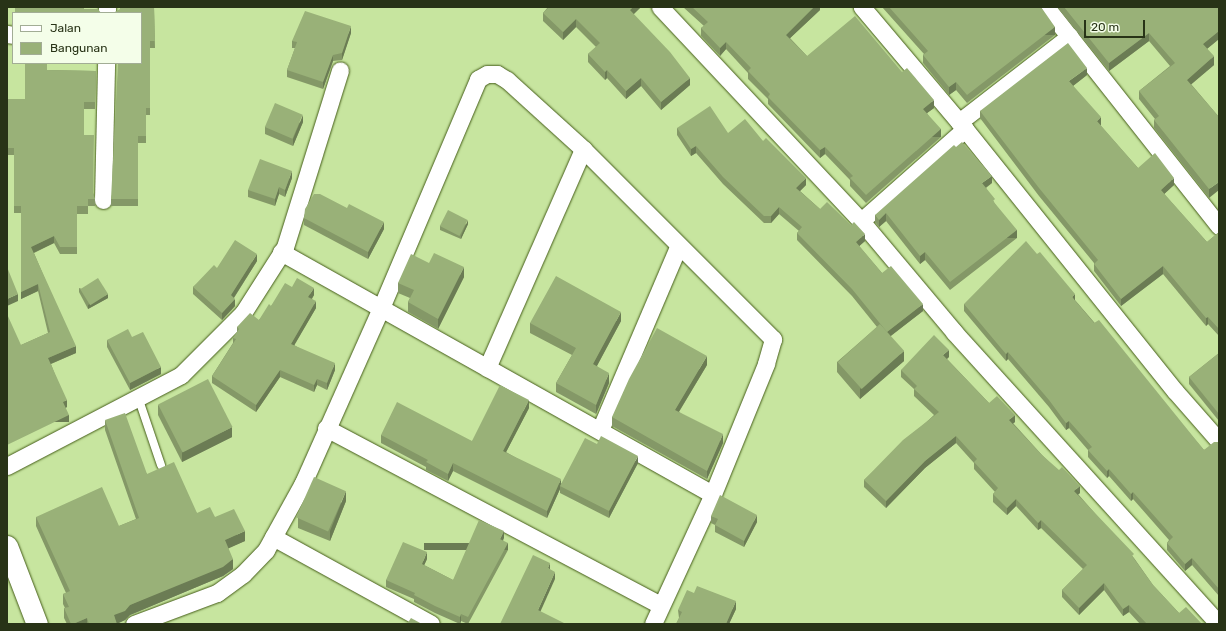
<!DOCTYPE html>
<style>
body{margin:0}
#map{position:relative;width:1226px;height:631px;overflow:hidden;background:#c7e59f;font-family:Rubik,sans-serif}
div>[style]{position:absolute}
.roads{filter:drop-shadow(0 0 1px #455d19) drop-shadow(0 0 1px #455d19)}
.service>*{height:8px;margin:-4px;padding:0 4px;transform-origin:4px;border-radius:4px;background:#fff}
.minor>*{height:17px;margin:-8.5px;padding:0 8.5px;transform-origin:8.5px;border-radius:8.5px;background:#fff}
.tertiary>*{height:21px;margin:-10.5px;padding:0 10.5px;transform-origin:10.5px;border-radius:10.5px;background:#fff}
.wall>*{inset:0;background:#849867}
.shaded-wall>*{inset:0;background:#6b7c54;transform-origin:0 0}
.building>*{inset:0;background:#99b178;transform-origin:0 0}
span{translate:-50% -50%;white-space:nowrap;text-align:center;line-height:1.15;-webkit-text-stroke:3.5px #f4fee9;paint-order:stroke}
.frame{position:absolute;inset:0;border:8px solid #283317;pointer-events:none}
.legend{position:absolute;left:12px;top:12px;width:130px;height:52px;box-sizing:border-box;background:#f4fee9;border:1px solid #a2ad95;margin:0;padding:5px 7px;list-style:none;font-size:12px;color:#283317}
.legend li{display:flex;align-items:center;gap:8px;height:20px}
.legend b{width:20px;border:1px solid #a2ad95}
.scale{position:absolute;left:1084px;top:20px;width:61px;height:18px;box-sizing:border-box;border:2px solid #283317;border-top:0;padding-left:5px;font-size:12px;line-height:14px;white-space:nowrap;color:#283317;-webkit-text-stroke:3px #f4fee9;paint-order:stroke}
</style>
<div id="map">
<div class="roads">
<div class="service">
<div style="left:138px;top:397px;width:72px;rotate:71.3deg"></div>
</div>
<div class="minor">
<div style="left:660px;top:7px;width:294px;rotate:46.8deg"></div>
<div style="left:861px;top:221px;width:145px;rotate:50deg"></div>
<div style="left:954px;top:332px;width:394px;rotate:47.8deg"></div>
<div style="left:1046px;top:7px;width:279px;rotate:51.7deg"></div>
<div style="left:107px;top:13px;width:6px;rotate:-90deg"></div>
<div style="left:7px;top:34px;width:6px;rotate:9deg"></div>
<div style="left:959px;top:122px;width:140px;rotate:-37.8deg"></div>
<div style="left:965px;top:129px;width:336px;rotate:51.3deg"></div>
<div style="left:1175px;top:391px;width:67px;rotate:48.7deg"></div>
<div style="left:103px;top:200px;width:137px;rotate:-88.7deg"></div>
<div style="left:861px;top:221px;width:139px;rotate:-41.5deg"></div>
<div style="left:965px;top:129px;width:160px;rotate:-130.2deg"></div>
<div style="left:281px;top:252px;width:495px;rotate:29.3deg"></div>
<div style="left:487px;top:368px;width:239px;rotate:-66.3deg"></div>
<div style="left:326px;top:428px;width:378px;rotate:27.9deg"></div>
<div style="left:600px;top:430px;width:199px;rotate:-66.9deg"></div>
<div style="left:7px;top:466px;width:196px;rotate:-27.6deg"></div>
<div style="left:181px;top:375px;width:88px;rotate:-45deg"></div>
<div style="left:243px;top:313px;width:78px;rotate:-57.5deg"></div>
<div style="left:285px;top:247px;width:185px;rotate:-72.7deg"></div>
<div style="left:273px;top:537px;width:180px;rotate:28.8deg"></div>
<div style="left:134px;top:624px;width:89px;rotate:-20.5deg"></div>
<div style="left:217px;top:593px;width:32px;rotate:-36deg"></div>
<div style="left:243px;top:574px;width:33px;rotate:-46deg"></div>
<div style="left:266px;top:550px;width:77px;rotate:-61.1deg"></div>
<div style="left:303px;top:483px;width:192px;rotate:-66deg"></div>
<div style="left:381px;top:308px;width:249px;rotate:-67deg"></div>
<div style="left:478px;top:79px;width:10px;rotate:-29deg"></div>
<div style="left:487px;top:74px;width:10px"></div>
<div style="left:497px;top:74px;width:12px;rotate:31deg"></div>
<div style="left:507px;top:80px;width:103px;rotate:42.2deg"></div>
<div style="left:583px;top:149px;width:269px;rotate:45deg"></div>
<div style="left:773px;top:339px;width:26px;rotate:106deg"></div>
<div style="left:766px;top:364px;width:140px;rotate:112.2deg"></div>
<div style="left:713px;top:494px;width:143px;rotate:114.8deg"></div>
</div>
<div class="tertiary">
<div style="left:7px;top:546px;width:84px;rotate:69deg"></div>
</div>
</div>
<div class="wall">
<div style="clip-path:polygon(154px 7px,155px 48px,150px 48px,150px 115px,146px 115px,146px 143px,138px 143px,138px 206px,111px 206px,111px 199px)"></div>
<div style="clip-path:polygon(548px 7px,641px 7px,633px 14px,690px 85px,661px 110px,641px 86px,626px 99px,607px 78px,605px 80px,588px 62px,588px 54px,596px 47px,576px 27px,563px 40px,543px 21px,543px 13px)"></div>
<div style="clip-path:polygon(683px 7px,820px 7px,820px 10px,790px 38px,807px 56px,902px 72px,934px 108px,927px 113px,941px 137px,866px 203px,850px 186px,850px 180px,825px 154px,820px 158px,768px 104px,768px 99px,748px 79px,748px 73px,726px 49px,720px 56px,701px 36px,701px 28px,704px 26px)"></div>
<div style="clip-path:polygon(882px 7px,1041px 7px,1055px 35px,967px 103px,956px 90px,949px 95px,923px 63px,923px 55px,924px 54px)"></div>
<div style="clip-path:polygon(1057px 7px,1219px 7px,1219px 39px,1207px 49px,1214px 65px,1191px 84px,1219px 117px,1209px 198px,1154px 128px,1154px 120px,1155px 119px,1139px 99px,1139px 91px,1170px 66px,1149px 41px,1109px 71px)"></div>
<div style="clip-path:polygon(351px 33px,342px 60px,333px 61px,323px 89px,287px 77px,287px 70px,295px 48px,292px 48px,292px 41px)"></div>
<div style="clip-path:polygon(47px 70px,96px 71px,95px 109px,84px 109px,84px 135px,93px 193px,95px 199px,95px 206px,88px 206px,88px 214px,77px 214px,77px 254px,60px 254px,54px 243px,34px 253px,76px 353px,51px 364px,67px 407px,65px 408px,69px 422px,21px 345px,48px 333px,38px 291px,21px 299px,21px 213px,14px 213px,14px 155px,7px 155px,7px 99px,25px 99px)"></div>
<div style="clip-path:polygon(1087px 75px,1073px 86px,1100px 125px,1138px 168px,1174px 185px,1164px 194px,1207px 242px,1219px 232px,1219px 336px,1208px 324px,1206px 326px,1163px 274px,1121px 306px,1094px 271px,1094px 263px,1039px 196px,980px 118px,980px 111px)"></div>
<div style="clip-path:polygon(303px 122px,293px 146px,265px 134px,265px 127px)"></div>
<div style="clip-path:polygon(677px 128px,728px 133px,763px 141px,806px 185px,800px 191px,820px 209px,865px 241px,859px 246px,882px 273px,923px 311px,890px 336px,904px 361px,860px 399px,837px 372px,837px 362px,877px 327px,852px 296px,797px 240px,797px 233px,799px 231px,779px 214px,771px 223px,764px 223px,723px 184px,696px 153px,691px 156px,677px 135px)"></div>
<div style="clip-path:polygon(292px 178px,285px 197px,279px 194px,275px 206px,248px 197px,248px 190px)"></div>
<div style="clip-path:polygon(992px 183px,986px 188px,995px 204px,1017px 238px,950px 290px,925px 260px,920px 264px,886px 221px,879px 227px,875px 222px,875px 215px)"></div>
<div style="clip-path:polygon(304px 218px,384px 229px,368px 259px,304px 225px)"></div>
<div style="clip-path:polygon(468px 224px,461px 239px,440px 230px,440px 226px)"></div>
<div style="clip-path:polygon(257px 261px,234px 298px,235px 306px,222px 320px,193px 294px,193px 287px,217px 268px)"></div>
<div style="clip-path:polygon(429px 263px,464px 277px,438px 329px,408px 312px,408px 302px,410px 298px,398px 293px,398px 283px)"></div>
<div style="clip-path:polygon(292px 287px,314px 295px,312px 299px,316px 308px,294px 345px,335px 370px,327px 390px,317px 385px,314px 392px,280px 377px,256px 412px,212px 383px,212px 376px,233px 343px,233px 338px,237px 333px,237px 327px,259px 320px,271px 306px)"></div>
<div style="clip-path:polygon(79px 288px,108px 298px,88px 309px,79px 292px)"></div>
<div style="clip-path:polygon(1075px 300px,1204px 450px,1219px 442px,1219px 596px,1192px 565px,1185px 571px,1167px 550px,1167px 543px,1169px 540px,1133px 499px,1131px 501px,1109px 476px,1107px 478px,1088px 457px,1088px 450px,1069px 428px,1066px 430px,1049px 407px,1008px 359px,1006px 361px,964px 311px,964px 304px)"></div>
<div style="clip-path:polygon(621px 321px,597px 366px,609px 383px,596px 414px,556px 392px,556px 383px,572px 355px,530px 333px,530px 323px)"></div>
<div style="clip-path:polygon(132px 337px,161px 374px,130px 390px,107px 347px,107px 340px)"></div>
<div style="clip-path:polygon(1219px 353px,1219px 421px,1189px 384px,1189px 377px)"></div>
<div style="clip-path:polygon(949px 357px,947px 359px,989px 403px,1015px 422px,1013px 423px,1042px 455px,1080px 493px,1078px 494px,1134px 558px,1153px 585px,1179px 613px,1202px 624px,1140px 624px,1129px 612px,1123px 616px,1104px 590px,1079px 615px,1062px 597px,1062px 590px,1083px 569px,1041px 528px,1038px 530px,1016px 506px,1007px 515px,993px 502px,993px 494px,995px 492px,974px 469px,974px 463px,956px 443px,925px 468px,886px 508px,864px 487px,864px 480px,934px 415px,914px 396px,914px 389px,901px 377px,901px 370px)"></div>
<div style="clip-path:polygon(707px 365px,679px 412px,723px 443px,707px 479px,612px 426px,612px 417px)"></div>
<div style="clip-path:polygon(158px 405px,232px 437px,182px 462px,158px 415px)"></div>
<div style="clip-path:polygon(529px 408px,506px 452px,561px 484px,597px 444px,638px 463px,609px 518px,560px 493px,560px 489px,547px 518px,453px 471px,448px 481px,426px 470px,426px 467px,381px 443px,381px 435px,472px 441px)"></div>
<div style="clip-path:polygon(105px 420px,147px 474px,197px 513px,215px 517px,245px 541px,228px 548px,233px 569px,223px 576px,130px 615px,125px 620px,117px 624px,67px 624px,64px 618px,64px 608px,65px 608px,63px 604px,63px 594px,66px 593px,36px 526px,36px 517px,119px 526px,136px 519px,105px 430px)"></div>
<div style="clip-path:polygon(346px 501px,330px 541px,298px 528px,298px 518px)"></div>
<div style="clip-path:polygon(711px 516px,757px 522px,744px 547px,715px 532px,715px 525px,711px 523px)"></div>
<div style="clip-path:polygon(504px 538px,503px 540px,508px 550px,468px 624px,461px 621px,460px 624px,435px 613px,414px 602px,414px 599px,386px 587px,386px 580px,427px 559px,424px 565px,453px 580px)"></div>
<div style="clip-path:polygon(736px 609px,729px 624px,676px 624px,679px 618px,678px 610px)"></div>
</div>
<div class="shaded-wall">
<div style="clip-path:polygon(633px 7px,641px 7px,630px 18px,630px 10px)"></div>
<div style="clip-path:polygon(814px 7px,820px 7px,820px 10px,786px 42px,786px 35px)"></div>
<div style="clip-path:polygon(576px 19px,576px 27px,563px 40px,563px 32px)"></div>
<div style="clip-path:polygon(351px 26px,351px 33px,342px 60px,342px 53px)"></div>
<div style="left:1055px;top:27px;width:8px;height:111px;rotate:90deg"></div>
<div style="clip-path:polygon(1219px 31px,1219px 39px,1203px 52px,1203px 44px)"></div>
<div style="clip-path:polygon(1149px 33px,1149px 41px,1109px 71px,1109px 63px)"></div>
<div style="clip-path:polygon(726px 42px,726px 49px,720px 56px,720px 48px)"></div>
<div style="clip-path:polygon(333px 55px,333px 61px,323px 89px,323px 82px)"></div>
<div style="clip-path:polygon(1214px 56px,1214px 65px,1187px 88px,1187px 80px)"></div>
<div style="clip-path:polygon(1087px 68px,1087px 75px,1069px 89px,1069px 81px)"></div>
<div style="clip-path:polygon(607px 70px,607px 78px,605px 80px,605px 72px)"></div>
<div style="clip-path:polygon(641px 78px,641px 86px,626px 99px,626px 91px)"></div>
<div style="clip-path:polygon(690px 78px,690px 85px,661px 110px,661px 102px)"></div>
<div style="clip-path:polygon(956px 82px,956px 90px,949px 95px,949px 87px)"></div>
<div style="clip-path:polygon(934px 100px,934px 108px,923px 116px,923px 109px)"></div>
<div style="clip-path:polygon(303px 115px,303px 122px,293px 146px,293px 139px)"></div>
<div style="clip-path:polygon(1101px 117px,1101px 125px,1097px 128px,1097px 121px)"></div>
<div style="left:941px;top:129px;width:8px;height:100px;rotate:90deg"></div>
<div style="clip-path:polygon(696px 146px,696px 153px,691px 156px,691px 149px)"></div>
<div style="clip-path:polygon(825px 147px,825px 154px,820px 158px,820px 150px)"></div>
<div style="clip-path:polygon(292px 171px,292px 178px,285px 197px,285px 190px)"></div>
<div style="clip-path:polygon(992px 176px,992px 183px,982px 190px,982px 183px)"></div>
<div style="clip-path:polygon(806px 178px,806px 185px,796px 195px,796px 188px)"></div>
<div style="clip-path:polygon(1174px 178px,1174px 185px,1161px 197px,1161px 190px)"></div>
<div style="clip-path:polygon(1219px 182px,1219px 190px,1209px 198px,1209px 189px)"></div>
<div style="clip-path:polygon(279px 187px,279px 194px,275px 206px,275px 199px)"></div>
<div style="clip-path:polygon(779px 207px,779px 214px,771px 223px,771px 216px)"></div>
<div style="clip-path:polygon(886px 213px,886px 221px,879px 227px,879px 220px)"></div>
<div style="clip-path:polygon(468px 220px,468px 224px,461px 239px,461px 236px)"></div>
<div style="clip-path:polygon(384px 222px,384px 229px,368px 259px,368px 252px)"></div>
<div style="left:1017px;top:230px;width:8px;height:85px;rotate:90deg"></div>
<div style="clip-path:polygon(865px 234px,865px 241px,856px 249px,856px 242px)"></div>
<div style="clip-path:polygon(54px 236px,54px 243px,31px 254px,31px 247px)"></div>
<div style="clip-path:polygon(925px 252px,925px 260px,920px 264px,920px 256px)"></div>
<div style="clip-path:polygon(257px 254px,257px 261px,231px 302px,231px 295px)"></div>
<div style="clip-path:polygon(1163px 266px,1163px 274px,1121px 306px,1121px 299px)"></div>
<div style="clip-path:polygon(464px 267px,464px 277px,438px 329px,438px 319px)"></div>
<div style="clip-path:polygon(38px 284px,38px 291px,21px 299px,21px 292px)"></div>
<div style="clip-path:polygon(314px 288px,314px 295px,308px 304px,308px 297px)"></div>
<div style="clip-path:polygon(18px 294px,18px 301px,7px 306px,7px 299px)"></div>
<div style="clip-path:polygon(108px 294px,108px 298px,88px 309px,88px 305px)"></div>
<div style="clip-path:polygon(1075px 294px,1075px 301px,1072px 297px)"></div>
<div style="clip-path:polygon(235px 299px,235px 306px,222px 320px,222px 313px)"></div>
<div style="clip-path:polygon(316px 301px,316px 308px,291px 351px,291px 344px)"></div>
<div style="clip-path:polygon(923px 304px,923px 311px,887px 339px,887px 332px)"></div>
<div style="clip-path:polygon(621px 312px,621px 321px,593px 373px,593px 364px)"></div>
<div style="clip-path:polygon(1208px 317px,1208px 324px,1206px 326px,1206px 318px)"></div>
<div style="clip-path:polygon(76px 346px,76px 353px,48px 365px,48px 358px)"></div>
<div style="clip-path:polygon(949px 350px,949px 357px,943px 362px,943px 355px)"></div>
<div style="clip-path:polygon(904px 351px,904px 361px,860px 399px,860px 389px)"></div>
<div style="clip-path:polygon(1008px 352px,1008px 359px,1006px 361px,1006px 354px)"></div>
<div style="clip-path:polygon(707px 356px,707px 365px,675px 418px,675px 410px)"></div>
<div style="clip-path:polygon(335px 363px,335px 370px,327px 390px,327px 383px)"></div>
<div style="clip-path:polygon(161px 367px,161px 374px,130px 390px,130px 383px)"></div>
<div style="clip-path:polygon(280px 370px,280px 377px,256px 412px,256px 405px)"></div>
<div style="clip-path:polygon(609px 373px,609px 383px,596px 414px,596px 405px)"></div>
<div style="clip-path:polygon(317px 379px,317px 385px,314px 392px,314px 385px)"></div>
<div style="clip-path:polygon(67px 400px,67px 407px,63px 409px,63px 402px)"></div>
<div style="clip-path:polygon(529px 400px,529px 408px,503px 458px,503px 451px)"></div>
<div style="left:69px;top:415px;width:7px;height:69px;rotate:90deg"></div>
<div style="clip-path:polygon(1015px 415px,1015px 422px,1009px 427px,1009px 420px)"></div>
<div style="clip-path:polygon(1069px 421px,1069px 428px,1066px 430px,1066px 423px)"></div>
<div style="clip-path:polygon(232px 427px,232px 437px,182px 462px,182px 452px)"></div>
<div style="clip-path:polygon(723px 434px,723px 443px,707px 479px,707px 471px)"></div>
<div style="clip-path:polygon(956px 436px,956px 443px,925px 468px,886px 508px,886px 501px,925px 461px)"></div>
<div style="clip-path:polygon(638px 456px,638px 463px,609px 518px,609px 511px)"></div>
<div style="clip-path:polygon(453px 463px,453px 471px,448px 481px,448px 474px)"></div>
<div style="clip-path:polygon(1109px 469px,1109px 476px,1107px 478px,1107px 471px)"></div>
<div style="clip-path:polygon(561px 479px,561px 486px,560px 486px,560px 489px,547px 518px,547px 511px)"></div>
<div style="clip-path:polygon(1080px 486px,1080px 493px,1074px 498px,1074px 491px)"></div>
<div style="clip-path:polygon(346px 491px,346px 501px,330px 541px,330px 531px)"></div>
<div style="clip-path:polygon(1133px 492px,1133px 499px,1131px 501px,1131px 494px)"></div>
<div style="clip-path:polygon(1016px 499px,1016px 506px,1007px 515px,1007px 508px)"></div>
<div style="clip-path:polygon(757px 515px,757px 522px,744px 547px,744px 541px)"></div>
<div style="clip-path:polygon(1041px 520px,1041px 528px,1038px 530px,1038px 523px)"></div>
<div style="clip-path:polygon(245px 531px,245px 541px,225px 550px,225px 540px)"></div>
<div style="clip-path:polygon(504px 531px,504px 538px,500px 546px,500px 539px)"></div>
<div style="left:508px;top:543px;width:7px;height:84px;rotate:90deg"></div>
<div style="clip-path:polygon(427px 552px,427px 559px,422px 570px,422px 564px)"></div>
<div style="clip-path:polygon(1192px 558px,1192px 565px,1185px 571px,1185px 564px)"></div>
<div style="clip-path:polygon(233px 559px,233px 569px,223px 576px,130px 615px,125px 620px,116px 624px,114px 615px,130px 605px)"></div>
<div style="clip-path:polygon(550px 563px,550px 570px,548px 568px)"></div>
<div style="clip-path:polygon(555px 572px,555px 579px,538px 617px,538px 610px)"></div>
<div style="clip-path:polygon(1104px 583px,1104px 590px,1079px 615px,1079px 608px)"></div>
<div style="clip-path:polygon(736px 601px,736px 609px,729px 624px,726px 624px)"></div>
<div style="clip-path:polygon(1129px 605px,1129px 612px,1123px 616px,1123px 609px)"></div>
<div style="clip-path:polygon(461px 614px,461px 621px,460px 624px,460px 617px)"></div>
<div style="clip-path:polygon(87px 618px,87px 624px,73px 624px)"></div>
</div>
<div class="building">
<div style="clip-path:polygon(15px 7px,84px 7px,84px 9px,98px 9px,101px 13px,15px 13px)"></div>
<div style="clip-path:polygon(120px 7px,154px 7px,155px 41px,150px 41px,150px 108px,146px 108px,146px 136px,138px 136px,138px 199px,111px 199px,118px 63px,141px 63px,141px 13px,113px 13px,120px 9px)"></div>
<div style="clip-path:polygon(549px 7px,633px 7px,630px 10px,670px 52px,690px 78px,661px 102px,641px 78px,626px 91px,607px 70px,605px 72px,588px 54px,600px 43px,576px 19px,563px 32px,543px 13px)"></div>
<div style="clip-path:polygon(692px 7px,814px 7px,786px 35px,807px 56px,855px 16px,902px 72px,907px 68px,934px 100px,923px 109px,941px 129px,866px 195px,850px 178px,853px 176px,825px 147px,820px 150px,768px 97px,770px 94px,748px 71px,751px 68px,726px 42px,720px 48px,701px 28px,708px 22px)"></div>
<div style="clip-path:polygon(889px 7px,1041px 7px,1055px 27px,967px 95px,956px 82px,949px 87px,923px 55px,928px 51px)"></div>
<div style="clip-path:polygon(1064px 7px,1219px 7px,1219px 31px,1203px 44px,1214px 56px,1187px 80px,1219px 117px,1219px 170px,1218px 171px,1219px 172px,1219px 182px,1209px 189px,1154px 120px,1159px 116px,1139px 91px,1175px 63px,1149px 33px,1109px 63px)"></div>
<div style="clip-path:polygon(305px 11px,351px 26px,342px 53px,333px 55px,323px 82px,287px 70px,297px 42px,292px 41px)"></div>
<div style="clip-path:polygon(1068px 43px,1087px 68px,1069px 81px,1101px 117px,1097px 121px,1138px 168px,1155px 153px,1174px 178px,1161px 190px,1207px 242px,1219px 232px,1219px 329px,1208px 317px,1206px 318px,1163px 266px,1121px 299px,1094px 264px,1098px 260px,1039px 188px,980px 111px)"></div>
<div style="clip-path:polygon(25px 63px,47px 63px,47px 70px,96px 71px,95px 102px,84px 102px,84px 135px,94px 135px,93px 193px,95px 199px,88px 199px,88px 206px,77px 206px,77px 247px,60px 247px,54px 236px,31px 247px,76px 346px,48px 358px,67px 400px,63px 402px,69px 415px,7px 445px,7px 314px,21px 345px,50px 332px,38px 284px,21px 292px,21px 206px,14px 206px,14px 148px,7px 148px,7px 99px,25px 99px)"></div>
<div style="left:275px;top:103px;width:30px;height:26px;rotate:23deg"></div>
<div style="clip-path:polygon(710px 106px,728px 133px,745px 119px,763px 141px,766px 138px,806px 178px,796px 188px,820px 209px,827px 202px,851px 225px,854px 222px,865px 234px,856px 242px,882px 273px,891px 266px,923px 304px,887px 332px,852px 289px,797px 233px,802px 227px,779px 207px,771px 216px,764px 216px,723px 177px,696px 146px,691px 149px,677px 128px)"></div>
<div style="clip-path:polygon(962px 142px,992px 176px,982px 183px,995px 199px,993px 201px,1017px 230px,950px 282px,925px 252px,920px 256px,886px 213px,879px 220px,875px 215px,954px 145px,956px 147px)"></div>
<div style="clip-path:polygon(260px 159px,292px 171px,285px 190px,279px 187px,275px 199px,248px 190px)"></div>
<div style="clip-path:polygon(314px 194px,320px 194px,347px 208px,349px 204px,384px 222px,368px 252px,304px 218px,305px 209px)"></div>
<div style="left:448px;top:210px;width:22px;height:18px;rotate:27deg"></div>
<div style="clip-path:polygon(235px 240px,257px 254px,231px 295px,235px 299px,222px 313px,193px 287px,214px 265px,217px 268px)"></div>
<div style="clip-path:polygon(1026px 241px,1037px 254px,1040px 252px,1075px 294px,1072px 297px,1094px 323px,1099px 320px,1204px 450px,1214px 442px,1219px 442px,1219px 589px,1192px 558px,1185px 564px,1167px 543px,1173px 537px,1133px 492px,1131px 494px,1109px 469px,1107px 471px,1088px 450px,1092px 447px,1069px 421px,1066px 423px,1049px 400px,1008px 352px,1006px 354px,964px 304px)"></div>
<div style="clip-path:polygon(434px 253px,464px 267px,438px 319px,408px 302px,414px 290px,398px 283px,411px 254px,429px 263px)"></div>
<div style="clip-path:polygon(7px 267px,18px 294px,7px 299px)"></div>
<div style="clip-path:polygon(556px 276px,621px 312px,593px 364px,609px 373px,596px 405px,556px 383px,576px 348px,530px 323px)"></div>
<div style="left:98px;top:278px;width:19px;height:21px;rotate:58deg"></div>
<div style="clip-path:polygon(297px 278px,314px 288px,308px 297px,316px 301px,291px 344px,335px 363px,327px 383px,317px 379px,314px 385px,280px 370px,256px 405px,212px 376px,236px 339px,233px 338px,239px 329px,237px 327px,250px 313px,259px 320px,269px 304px,271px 306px,285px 283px,292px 287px)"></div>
<div style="left:880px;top:324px;width:36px;height:57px;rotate:48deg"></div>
<div style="clip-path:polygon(657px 328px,707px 356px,675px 410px,723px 434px,707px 471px,612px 417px,629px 379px)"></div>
<div style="clip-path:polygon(128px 329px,132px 337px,143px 332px,161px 367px,130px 383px,107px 340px)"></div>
<div style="clip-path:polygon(934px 335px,949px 350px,943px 355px,989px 403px,997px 396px,1015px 415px,1009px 420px,1042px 455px,1059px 470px,1062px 467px,1080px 486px,1074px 491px,1134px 554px,1132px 556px,1153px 585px,1179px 613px,1186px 607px,1202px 624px,1147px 624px,1129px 605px,1123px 609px,1104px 583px,1079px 608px,1062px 590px,1087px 565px,1041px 520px,1038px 523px,1016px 499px,1007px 508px,993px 494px,998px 488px,974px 462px,977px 459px,956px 436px,925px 461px,886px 501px,864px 480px,903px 440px,939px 412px,914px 389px,917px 386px,901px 370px)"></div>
<div style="clip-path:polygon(1219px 353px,1219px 414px,1189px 377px)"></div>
<div style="left:208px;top:379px;width:54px;height:56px;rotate:63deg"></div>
<div style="clip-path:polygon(500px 385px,529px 400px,503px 451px,561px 479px,547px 511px,453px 463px,448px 474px,426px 462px,428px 460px,381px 435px,397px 402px,472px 441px)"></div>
<div style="clip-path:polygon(125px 413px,147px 474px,174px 462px,197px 513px,210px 507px,215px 517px,234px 509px,245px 531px,225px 540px,233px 559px,223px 567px,130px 605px,125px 611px,114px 615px,117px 624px,89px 624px,87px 618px,73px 624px,71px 624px,64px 608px,69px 607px,63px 594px,70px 591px,36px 517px,102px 487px,119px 526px,139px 518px,105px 420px)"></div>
<div style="clip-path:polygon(601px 436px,638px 456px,609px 511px,560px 486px,585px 438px,597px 444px)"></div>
<div style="left:314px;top:477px;width:35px;height:44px;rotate:24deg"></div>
<div style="clip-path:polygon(720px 495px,757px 515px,744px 541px,715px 525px,718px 519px,711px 516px)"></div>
<div style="clip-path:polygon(479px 520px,504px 531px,500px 539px,508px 543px,468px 617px,461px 614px,460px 617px,435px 606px,414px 595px,415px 593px,386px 580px,403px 542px,427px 552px,422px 564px,453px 580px)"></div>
<div style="clip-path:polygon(533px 555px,550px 563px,548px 568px,555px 572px,538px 610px,564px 623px,563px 624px,500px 624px)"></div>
<div style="clip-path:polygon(697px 586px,736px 601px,726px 624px,676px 624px,682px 612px,678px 610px,687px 590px,694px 593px)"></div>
<div style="clip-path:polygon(411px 618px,422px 624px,407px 624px)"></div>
</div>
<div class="frame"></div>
<ul class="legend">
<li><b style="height:5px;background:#fff"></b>Jalan</li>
<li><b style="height:11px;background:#99b178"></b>Bangunan</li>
</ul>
<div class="scale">20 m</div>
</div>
